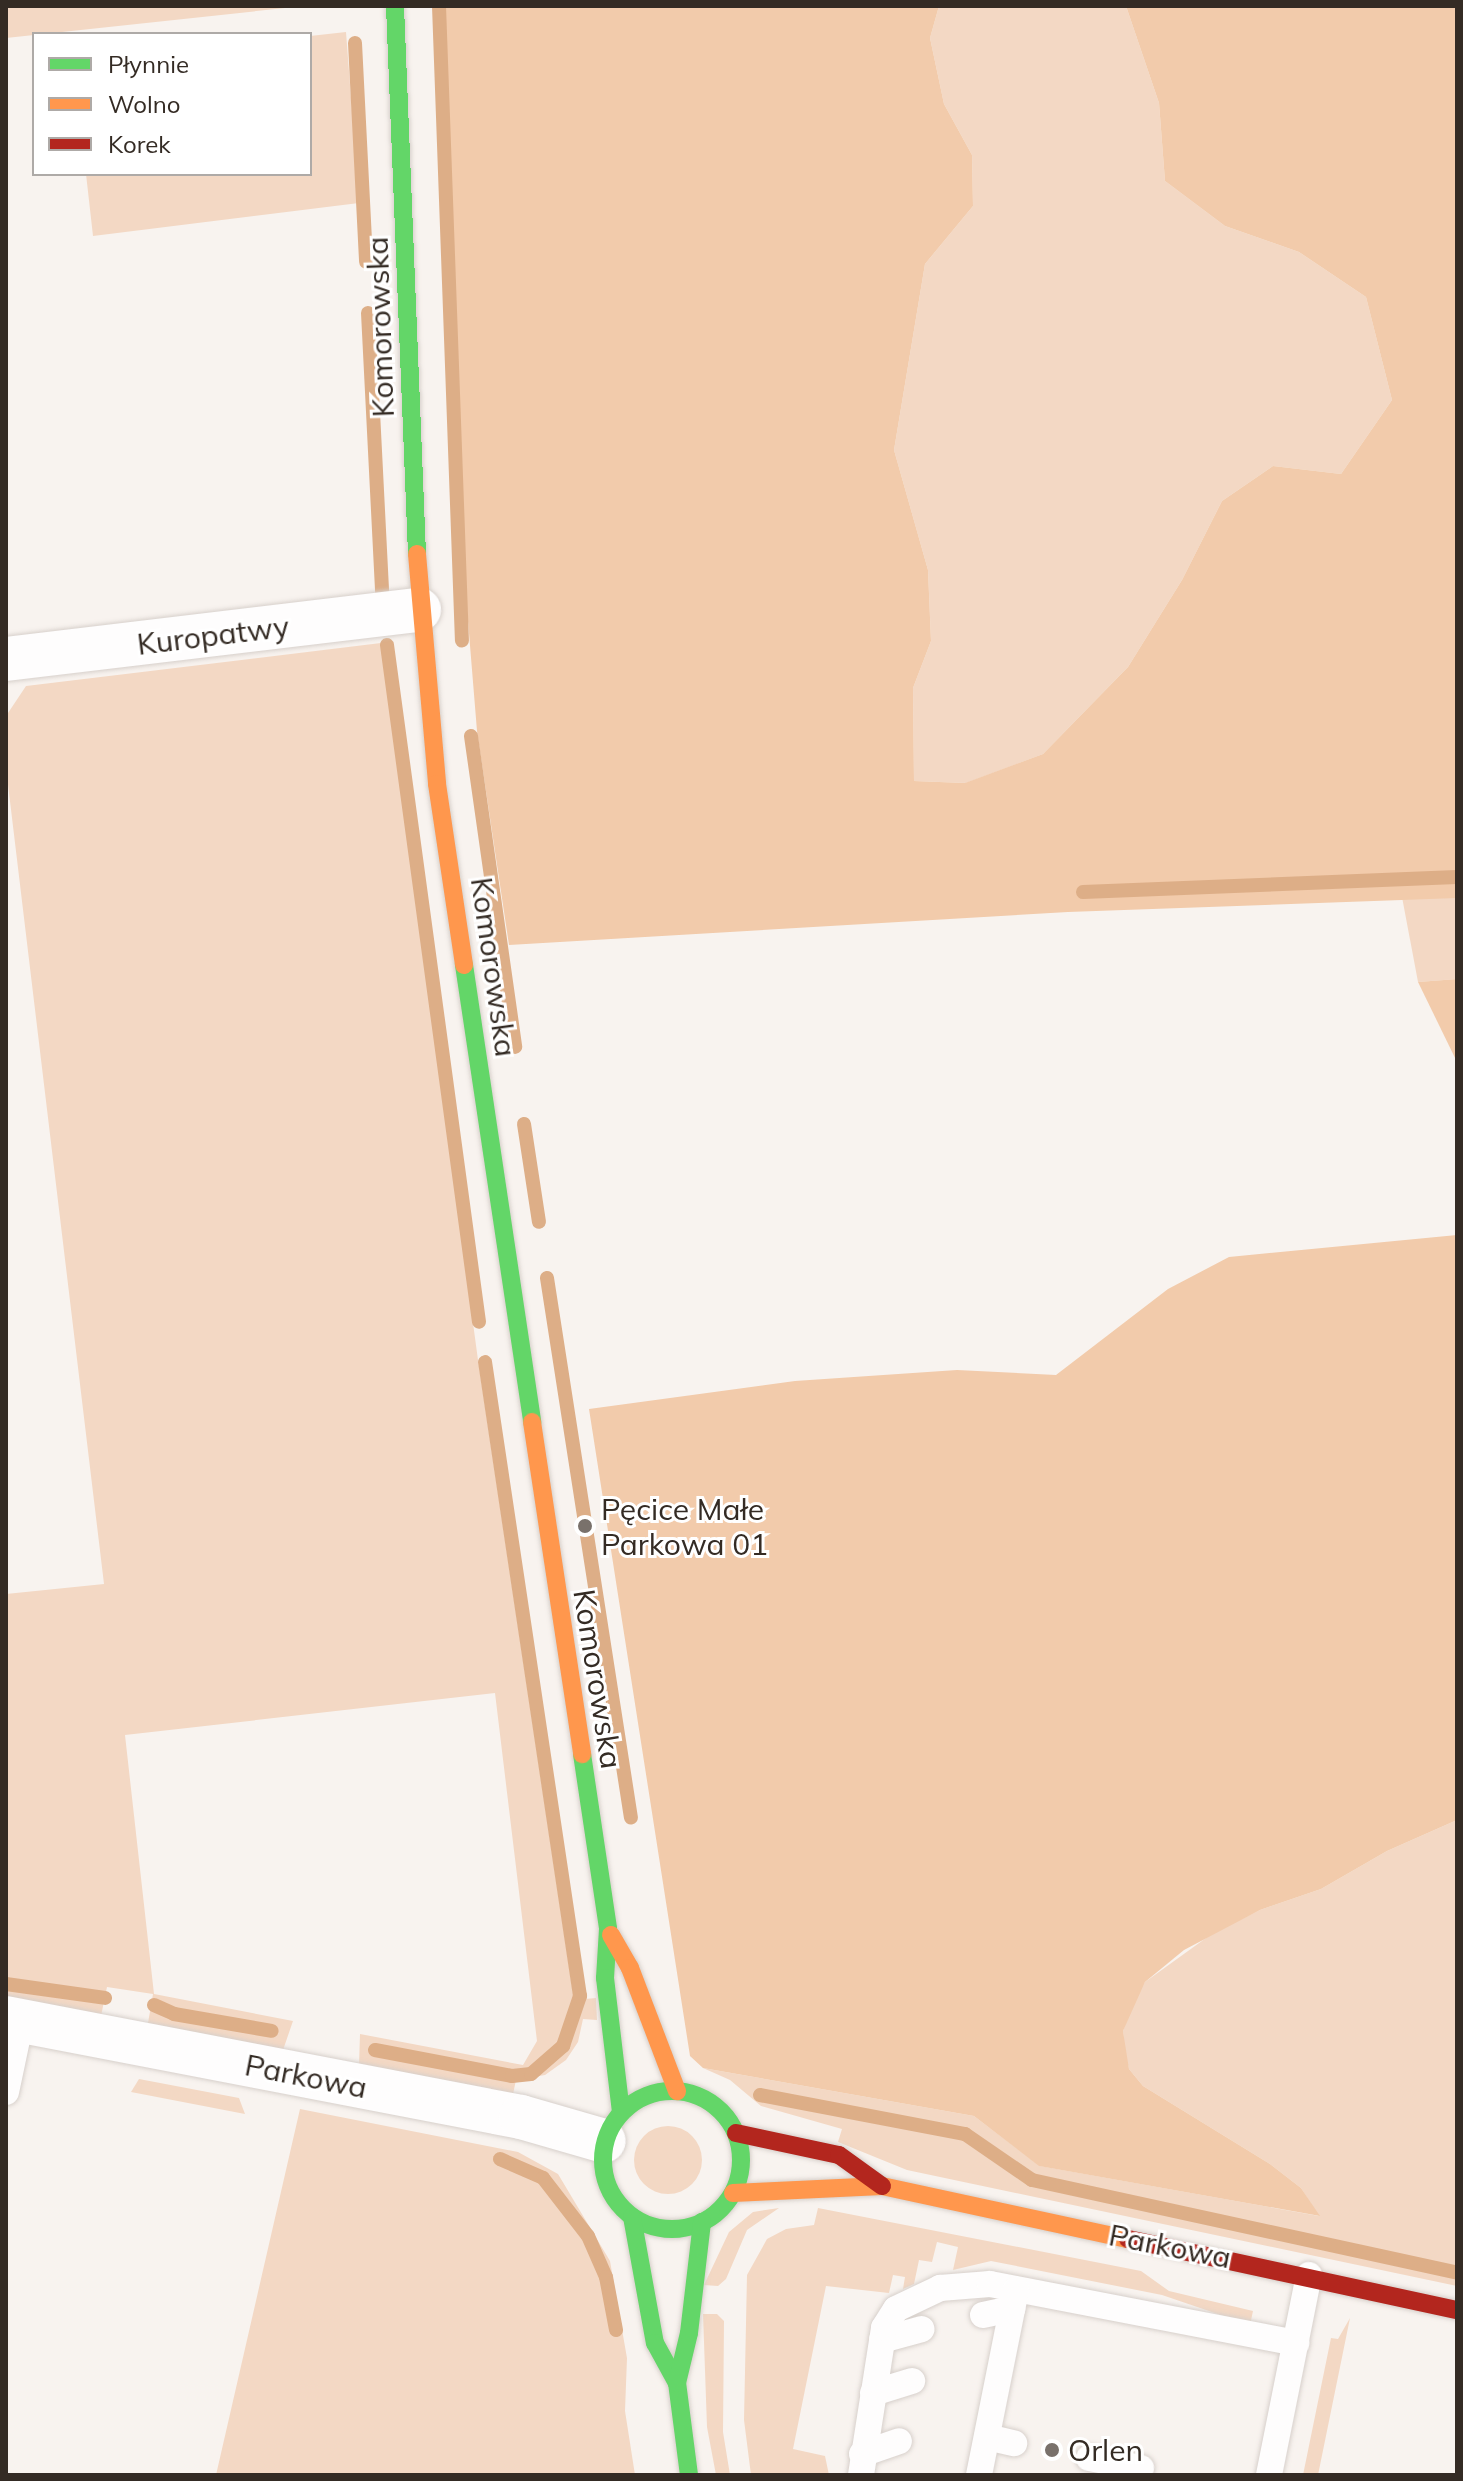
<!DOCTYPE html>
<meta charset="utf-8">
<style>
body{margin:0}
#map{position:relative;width:1463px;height:2481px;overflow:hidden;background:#f8f3ef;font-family:Mulish,sans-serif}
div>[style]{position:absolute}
.green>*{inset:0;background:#f3d8c4}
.round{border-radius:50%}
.forest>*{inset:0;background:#f2cbab}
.stream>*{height:14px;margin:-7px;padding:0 7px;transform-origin:7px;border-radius:7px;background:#ddae87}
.roads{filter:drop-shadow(0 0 2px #d7d0cb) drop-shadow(0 0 2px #d7d0cb)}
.lane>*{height:26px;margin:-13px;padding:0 13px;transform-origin:13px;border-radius:13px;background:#fefdfd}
.street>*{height:44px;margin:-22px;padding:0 22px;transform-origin:22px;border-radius:22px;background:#fefdfd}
.fast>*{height:18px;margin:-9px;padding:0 9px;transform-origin:9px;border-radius:9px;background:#63d668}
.fast>.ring{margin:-9px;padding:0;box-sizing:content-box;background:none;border:18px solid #63d668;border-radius:50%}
.slow>*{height:18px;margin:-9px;padding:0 9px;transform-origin:9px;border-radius:9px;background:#ff974d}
.jam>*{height:18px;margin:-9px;padding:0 9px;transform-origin:9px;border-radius:9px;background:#b3261e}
.dots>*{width:22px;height:22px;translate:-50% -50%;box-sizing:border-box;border:4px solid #fff;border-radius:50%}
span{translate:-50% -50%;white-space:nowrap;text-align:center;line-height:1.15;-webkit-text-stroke:6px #fff;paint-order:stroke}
.street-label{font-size:30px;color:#342b24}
.poi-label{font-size:30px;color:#342b24}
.left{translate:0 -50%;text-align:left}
.frame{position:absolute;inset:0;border:8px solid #342b24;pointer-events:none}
.legend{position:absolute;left:32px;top:32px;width:280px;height:144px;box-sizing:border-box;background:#fff;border:2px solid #aeaaa7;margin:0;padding:10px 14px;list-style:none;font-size:24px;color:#342b24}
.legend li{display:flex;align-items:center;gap:16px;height:40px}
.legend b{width:40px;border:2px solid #aeaaa7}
</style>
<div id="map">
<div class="green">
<div style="clip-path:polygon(6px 6px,304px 6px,6px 38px)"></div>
<div style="clip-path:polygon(939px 6px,1126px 6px,1159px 103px,1165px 181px,1225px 226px,1299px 252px,1366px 297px,1392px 400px,1341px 474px,1273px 466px,1222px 501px,1182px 580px,1128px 667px,1043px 754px,966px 783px,914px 781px,913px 688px,931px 641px,928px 570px,894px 450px,925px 264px,973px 206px,972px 155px,944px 104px,930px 38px)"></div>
<div style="clip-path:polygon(346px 32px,359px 203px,93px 236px,86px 174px,310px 174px,310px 36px)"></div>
<div style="clip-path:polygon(381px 643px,478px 1360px,574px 2000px,596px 1998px,597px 2020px,583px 2019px,578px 2042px,566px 2060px,545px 2075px,516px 2080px,513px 2094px,359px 2065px,360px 2034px,523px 2065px,537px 2041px,495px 1693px,125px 1735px,154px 1994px,293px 2021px,283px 2050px,148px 2023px,153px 1994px,107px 1987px,101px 2016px,6px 1998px,6px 1594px,104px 1584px,6px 768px,6px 716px,26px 686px)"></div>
<div style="clip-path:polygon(1402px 897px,1457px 898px,1457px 979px,1418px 982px)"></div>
<div style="clip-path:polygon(1457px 1820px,1457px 2286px,907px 2170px,838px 2142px,842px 2129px,761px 2106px,730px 2080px,703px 2068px,974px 2116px,1040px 2166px,1319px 2216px,1301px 2188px,1270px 2164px,1143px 2086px,1129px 2069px,1125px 2052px,1123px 2031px,1131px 2007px,1145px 1982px,1213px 1933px,1260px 1910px,1321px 1889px,1387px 1851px)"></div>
<div style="clip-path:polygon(139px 2079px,239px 2098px,245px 2114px,131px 2092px)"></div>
<div style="clip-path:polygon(300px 2109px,518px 2152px,558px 2174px,610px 2261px,627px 2358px,625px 2411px,635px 2475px,216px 2475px)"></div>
<div class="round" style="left:634px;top:2126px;width:68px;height:68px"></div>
<div style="clip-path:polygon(779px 2208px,747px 2230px,726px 2279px,718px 2286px,704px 2285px,729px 2232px,753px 2212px)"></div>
<div style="clip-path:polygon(818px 2208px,1141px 2271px,1169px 2291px,1253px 2311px,1250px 2325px,1162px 2295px,991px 2261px,953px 2270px,958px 2247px,937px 2242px,932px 2262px,919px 2260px,914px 2284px,903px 2289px,905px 2277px,893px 2275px,889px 2293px,826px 2286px,793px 2449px,825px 2456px,829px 2475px,751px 2475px,744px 2420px,747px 2275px,767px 2239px,786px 2229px,814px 2225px)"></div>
<div style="clip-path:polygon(703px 2314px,717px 2314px,724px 2321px,723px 2432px,730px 2475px,716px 2475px,707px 2427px)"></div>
<div style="clip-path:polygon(1350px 2318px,1318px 2475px,1303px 2475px,1331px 2338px,1338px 2339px)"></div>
</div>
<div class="forest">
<div style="clip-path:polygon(443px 6px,939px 6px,930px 38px,944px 104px,972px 155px,973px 206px,925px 264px,894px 450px,928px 570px,931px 641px,913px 688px,914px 781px,965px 783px,1043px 754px,1128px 667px,1182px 580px,1222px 501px,1273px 466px,1341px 474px,1392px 400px,1366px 297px,1299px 252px,1225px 226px,1165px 181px,1159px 103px,1126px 6px,1457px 6px,1457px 898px,1068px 912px,509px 945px,477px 731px,459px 511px)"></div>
<div style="clip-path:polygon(1457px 979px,1457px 1062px,1418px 982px)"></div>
<div style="clip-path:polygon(1457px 1235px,1457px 1820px,1387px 1851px,1321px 1889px,1260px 1910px,1184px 1950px,1145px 1982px,1123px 2031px,1129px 2069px,1143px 2086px,1270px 2164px,1301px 2188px,1320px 2216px,1039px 2166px,974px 2116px,703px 2068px,690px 2056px,589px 1409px,795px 1381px,957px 1370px,1056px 1375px,1168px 1289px,1229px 1257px)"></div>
</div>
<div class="stream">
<div style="left:439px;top:6px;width:635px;rotate:87.93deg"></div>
<div style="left:355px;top:43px;width:219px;rotate:87.1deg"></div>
<div style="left:368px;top:313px;width:280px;rotate:87.1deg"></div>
<div style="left:387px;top:645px;width:683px;rotate:82.26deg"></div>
<div style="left:471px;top:736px;width:314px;rotate:81.9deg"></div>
<div style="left:1083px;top:892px;width:374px;rotate:-2.3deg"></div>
<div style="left:524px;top:1124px;width:99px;rotate:81.3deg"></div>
<div style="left:547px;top:1278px;width:546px;rotate:81.16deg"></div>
<div style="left:6px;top:1984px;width:100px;rotate:8deg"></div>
<div style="left:154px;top:2005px;width:22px;rotate:24deg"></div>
<div style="left:174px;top:2014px;width:99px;rotate:9.8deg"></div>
<div style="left:375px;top:2050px;width:139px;rotate:10.7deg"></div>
<div style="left:512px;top:2076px;width:19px;rotate:-6deg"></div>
<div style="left:531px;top:2074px;width:43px;rotate:-41.2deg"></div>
<div style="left:563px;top:2046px;width:53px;rotate:-71.2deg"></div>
<div style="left:580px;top:1996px;width:641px;rotate:-98.52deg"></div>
<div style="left:760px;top:2095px;width:209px;rotate:10.8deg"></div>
<div style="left:965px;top:2134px;width:81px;rotate:34.5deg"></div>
<div style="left:1032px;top:2180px;width:435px;rotate:12.3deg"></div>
<div style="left:500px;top:2159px;width:47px;rotate:23.8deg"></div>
<div style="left:543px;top:2178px;width:73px;rotate:52.2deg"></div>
<div style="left:588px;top:2236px;width:45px;rotate:66.3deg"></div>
<div style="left:606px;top:2277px;width:54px;rotate:79.3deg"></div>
</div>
<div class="roads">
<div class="lane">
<div style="left:6px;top:2092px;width:73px;rotate:-78.1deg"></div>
<div style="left:983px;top:2315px;width:30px;rotate:-12deg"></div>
<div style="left:882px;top:2340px;width:41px;rotate:-15.4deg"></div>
<div style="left:873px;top:2393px;width:41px;rotate:-17.1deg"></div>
<div style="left:987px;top:2437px;width:28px;rotate:13deg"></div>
<div style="left:862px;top:2454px;width:39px;rotate:-19deg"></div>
<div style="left:1089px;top:2458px;width:53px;rotate:10.9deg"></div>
<div style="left:861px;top:2475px;width:149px;rotate:-81.1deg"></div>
<div style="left:884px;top:2328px;width:22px;rotate:-58deg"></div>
<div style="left:896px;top:2309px;width:49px;rotate:-25.5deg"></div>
<div style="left:940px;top:2288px;width:50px;rotate:-4.6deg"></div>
<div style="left:990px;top:2284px;width:312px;rotate:10.9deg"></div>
<div style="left:979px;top:2475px;width:189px;rotate:-78.7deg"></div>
<div style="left:1269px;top:2475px;width:204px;rotate:-78.7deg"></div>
</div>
<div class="street">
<div style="left:6px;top:659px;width:416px;rotate:-6.8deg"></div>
<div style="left:6px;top:2018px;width:524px;rotate:10.88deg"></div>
<div style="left:521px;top:2117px;width:86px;rotate:16.1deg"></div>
</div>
<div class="fast">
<div style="left:395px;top:6px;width:548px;rotate:87.7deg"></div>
<div style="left:464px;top:965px;width:462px;rotate:81.5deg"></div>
<div style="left:582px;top:1754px;width:177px;rotate:81.5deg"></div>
<div style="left:608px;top:1929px;width:49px;rotate:93.5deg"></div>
<div style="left:605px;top:1978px;width:135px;rotate:83.2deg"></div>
<div class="ring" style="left:603px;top:2091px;width:120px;height:120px"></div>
<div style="left:632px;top:2217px;width:128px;rotate:79.7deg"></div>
<div style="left:655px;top:2343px;width:46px;rotate:61.2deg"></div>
<div style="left:689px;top:2475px;width:93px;rotate:-97.4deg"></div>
<div style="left:677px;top:2383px;width:51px;rotate:-76.5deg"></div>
<div style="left:689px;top:2333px;width:112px;rotate:-83.3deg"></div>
</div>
<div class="slow">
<div style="left:417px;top:554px;width:231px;rotate:85deg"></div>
<div style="left:437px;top:784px;width:183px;rotate:81.5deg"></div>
<div style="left:532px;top:1422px;width:336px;rotate:81.4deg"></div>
<div style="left:611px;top:1935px;width:38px;rotate:60deg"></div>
<div style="left:630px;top:1968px;width:132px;rotate:69.1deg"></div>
<div style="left:733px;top:2193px;width:149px;rotate:-2.7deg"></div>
<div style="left:882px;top:2186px;width:252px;rotate:12.2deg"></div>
</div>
<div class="jam">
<div style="left:736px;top:2133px;width:105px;rotate:12.1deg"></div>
<div style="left:839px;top:2155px;width:53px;rotate:35.8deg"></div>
<div style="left:1128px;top:2239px;width:337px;rotate:12.2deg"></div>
</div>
</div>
<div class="dots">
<div style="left:585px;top:1526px;background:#79716b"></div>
<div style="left:1052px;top:2450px;background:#79716b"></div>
</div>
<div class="street-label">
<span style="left:380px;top:327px;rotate:-92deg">Komorowska</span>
<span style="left:213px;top:635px;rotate:-7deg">Kuropatwy</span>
<span style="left:494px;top:967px;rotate:82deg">Komorowska</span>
<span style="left:598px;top:1679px;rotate:81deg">Komorowska</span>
<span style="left:306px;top:2076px;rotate:11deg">Parkowa</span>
<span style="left:1170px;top:2246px;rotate:11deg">Parkowa</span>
</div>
<div class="poi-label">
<span class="left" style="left:601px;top:1526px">Pęcice Małe<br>Parkowa 01</span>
<span class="left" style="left:1068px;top:2450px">Orlen</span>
</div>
<div class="frame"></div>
<ul class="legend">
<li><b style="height:10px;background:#63d668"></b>Płynnie</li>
<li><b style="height:10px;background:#ff974d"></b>Wolno</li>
<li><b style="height:10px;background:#b3261e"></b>Korek</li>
</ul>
</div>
